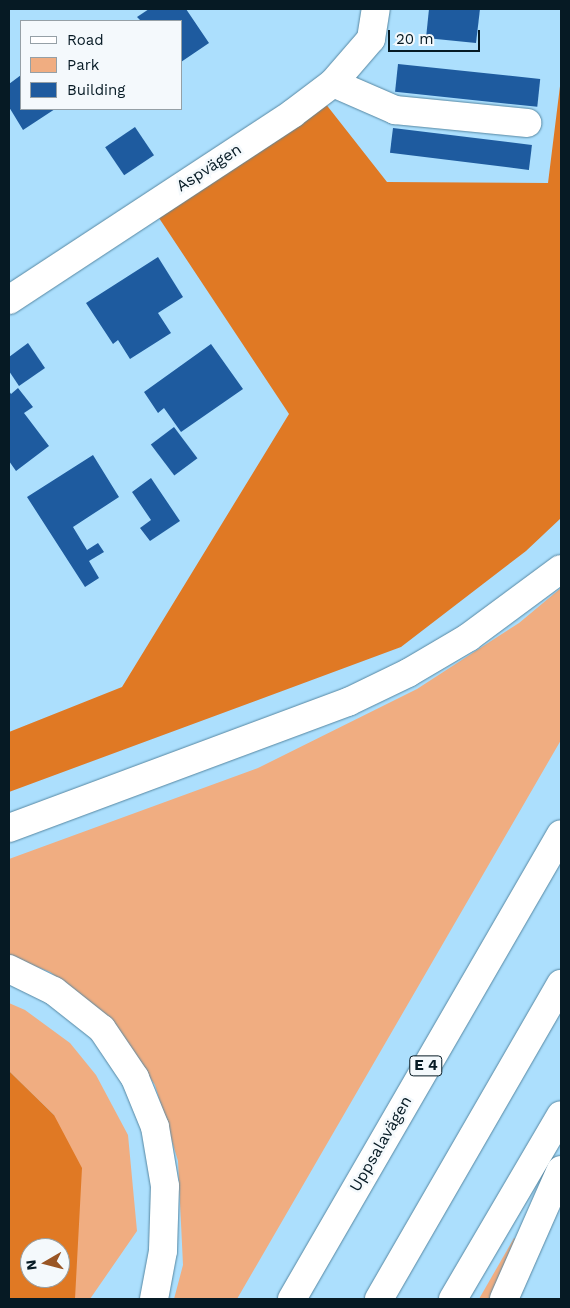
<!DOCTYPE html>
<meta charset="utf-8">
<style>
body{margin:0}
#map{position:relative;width:570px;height:1308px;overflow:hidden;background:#acdffd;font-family:"Work Sans",sans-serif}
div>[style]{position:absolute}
.green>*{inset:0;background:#f0ad81}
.forest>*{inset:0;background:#e07924}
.building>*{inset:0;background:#1e5b9f;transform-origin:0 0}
.roads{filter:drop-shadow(0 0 1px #5687a2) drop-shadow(0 0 1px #5687a2)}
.minor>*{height:28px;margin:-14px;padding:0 14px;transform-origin:14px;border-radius:14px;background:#fff}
.highway>*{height:28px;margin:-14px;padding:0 14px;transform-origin:14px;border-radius:14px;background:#fff}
span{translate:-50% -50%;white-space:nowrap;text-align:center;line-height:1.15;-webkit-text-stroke:5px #f4f9fc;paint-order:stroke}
.shield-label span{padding:1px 4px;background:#f4f9fc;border:1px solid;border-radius:4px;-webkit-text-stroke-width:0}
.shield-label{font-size:15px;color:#061a24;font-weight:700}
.street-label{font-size:16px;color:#061a24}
.frame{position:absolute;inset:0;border:10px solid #061a24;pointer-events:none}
.legend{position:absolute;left:20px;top:20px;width:162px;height:90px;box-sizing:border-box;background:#f4f9fc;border:1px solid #95a0a6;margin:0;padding:6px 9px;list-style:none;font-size:15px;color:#061a24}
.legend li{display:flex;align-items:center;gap:10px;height:25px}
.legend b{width:25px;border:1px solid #95a0a6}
.north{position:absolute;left:20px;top:1238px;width:50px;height:50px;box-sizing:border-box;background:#f4f9fc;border:1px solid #95a0a6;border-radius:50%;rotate:262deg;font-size:14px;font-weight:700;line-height:20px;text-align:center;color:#061a24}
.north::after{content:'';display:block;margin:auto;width:18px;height:22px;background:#995625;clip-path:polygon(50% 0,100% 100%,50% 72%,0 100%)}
.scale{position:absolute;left:388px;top:30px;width:92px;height:22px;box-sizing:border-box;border:2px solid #061a24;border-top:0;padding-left:6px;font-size:15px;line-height:18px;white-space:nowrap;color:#061a24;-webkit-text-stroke:4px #f4f9fc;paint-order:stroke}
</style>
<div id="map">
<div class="green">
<div style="clip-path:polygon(561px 588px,561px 740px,237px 1299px,174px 1299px,183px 1265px,178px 1161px,155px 1085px,110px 1019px,50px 972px,9px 956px,9px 859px,258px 768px,417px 689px,519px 623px)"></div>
<div style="clip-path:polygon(9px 1003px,25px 1010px,70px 1043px,96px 1075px,128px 1135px,137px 1231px,90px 1299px,75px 1299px,54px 1115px,9px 1071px)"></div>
<div style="clip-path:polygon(514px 1238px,519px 1240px,492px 1299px,479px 1299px)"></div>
</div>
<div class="forest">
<div style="clip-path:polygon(561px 78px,561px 518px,526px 551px,401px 647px,9px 792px,9px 732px,122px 687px,289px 414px,159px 218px,325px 103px,387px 182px,548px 183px)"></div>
<div style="clip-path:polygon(evenodd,9px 1071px,54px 1115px,82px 1168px,75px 1299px,9px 1299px,9px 1071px,30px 1248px,60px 1248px,60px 1278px,30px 1278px,30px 1248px)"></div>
</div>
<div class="building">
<div style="clip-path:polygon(149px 9px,186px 9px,209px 43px,181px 62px,181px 21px,141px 21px,137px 17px)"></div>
<div style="clip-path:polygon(429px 9px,480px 9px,476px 43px,426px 38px)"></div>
<div style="left:398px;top:64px;width:143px;height:28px;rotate:6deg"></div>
<div style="clip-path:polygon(21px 75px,21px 109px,55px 109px,23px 130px,9px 107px,9px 84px)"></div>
<div style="left:135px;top:127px;width:34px;height:36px;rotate:56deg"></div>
<div style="left:393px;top:128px;width:140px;height:25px;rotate:7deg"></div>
<div style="clip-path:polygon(158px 257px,183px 297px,158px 313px,171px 333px,130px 359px,118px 340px,113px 344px,86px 303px)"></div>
<div style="clip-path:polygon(28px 343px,45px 368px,19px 386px,9px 371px,9px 357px)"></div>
<div style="clip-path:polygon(211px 344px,243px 389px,181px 432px,164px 408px,158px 413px,144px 392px)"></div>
<div style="clip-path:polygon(18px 388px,33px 407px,24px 413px,49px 446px,16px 471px,9px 461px,9px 391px,11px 394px)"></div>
<div style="left:174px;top:427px;width:39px;height:29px;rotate:53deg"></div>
<div style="clip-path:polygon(93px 455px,119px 497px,73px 527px,87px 550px,98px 543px,104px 552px,89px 561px,99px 578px,85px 587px,27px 497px)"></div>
<div style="clip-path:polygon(151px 478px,180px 521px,150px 541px,140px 528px,151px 520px,132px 492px)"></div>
</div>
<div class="roads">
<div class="minor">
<div style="left:333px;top:83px;width:68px;rotate:23.5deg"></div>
<div style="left:395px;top:110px;width:133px;rotate:5.6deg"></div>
<div style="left:9px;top:300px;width:339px;rotate:-33.3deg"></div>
<div style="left:292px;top:114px;width:51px;rotate:-37.1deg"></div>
<div style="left:333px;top:83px;width:58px;rotate:-49.2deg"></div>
<div style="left:371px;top:39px;width:30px;rotate:-81deg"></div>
</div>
<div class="highway">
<div style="left:9px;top:828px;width:362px;rotate:-20.4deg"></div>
<div style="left:348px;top:702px;width:67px;rotate:-25.8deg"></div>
<div style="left:408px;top:673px;width:71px;rotate:-30.5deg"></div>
<div style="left:469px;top:637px;width:114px;rotate:-36.5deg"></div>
<div style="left:9px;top:969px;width:50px;rotate:26.1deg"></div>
<div style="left:54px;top:991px;width:61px;rotate:38.4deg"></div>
<div style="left:102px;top:1029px;width:59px;rotate:56deg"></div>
<div style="left:135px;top:1078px;width:53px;rotate:67.8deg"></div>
<div style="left:155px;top:1127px;width:60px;rotate:80.4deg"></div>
<div style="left:165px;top:1186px;width:65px;rotate:91.8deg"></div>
<div style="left:163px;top:1251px;width:49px;rotate:100.6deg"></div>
<div style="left:292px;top:1299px;width:537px;rotate:-59.95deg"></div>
<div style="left:379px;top:1299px;width:364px;rotate:-60deg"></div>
<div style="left:453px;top:1299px;width:213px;rotate:-59.6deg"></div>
<div style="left:504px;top:1299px;width:141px;rotate:-66.2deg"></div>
</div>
</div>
<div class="shield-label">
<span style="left:426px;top:1066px">E 4</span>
</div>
<div class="street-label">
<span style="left:209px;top:168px;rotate:-33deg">Aspvägen</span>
<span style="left:381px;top:1144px;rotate:-60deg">Uppsalavägen</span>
</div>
<div class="frame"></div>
<ul class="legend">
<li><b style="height:6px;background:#fff"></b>Road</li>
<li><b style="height:14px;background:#f0ad81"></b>Park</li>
<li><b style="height:14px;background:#1e5b9f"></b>Building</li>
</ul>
<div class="north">N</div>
<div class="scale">20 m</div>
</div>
